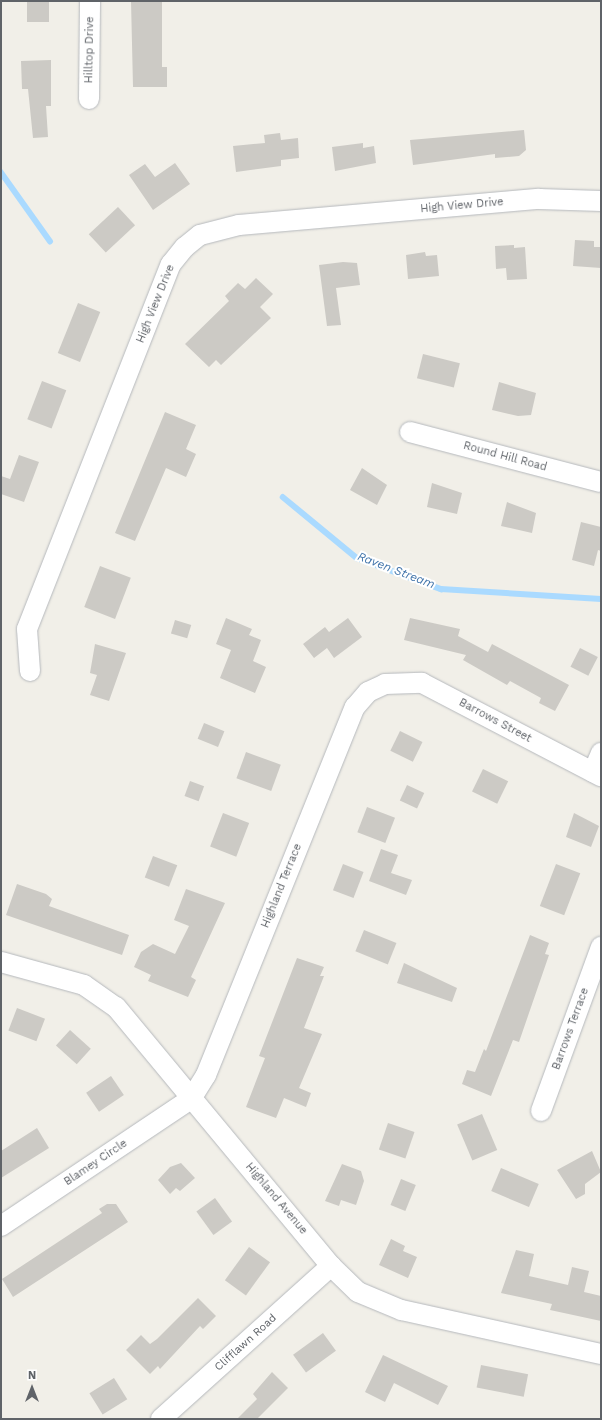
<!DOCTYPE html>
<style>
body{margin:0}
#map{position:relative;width:602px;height:1420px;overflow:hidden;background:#f1efe8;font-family:"Work Sans",sans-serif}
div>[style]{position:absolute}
.stream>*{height:5.5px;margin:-2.75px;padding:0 2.75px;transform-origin:2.75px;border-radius:2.75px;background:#aadaff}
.building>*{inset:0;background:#cccac5;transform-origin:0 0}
.roads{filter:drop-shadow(0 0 1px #b5b8bc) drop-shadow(0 0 1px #b5b8bc)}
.street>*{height:20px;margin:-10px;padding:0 10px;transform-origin:10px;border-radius:10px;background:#fff}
span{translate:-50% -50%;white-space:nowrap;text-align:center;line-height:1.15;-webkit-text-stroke:4px #fff;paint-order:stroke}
.street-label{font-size:11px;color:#5f6368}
.water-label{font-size:12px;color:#4174aa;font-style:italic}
.frame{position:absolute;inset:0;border:2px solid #5f6368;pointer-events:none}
.north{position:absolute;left:12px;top:1368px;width:40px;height:40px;-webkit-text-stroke:3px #fff;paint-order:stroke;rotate:0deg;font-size:11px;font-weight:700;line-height:16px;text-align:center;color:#5f6368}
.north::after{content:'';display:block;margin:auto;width:14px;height:18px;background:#5f6368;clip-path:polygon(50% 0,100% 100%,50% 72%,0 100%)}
</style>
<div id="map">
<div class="stream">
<div style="left:1px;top:172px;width:85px;rotate:54.6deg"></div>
<div style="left:283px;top:497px;width:96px;rotate:39.5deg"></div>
<div style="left:357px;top:558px;width:90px;rotate:20.3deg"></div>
<div style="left:441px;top:589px;width:160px;rotate:3.6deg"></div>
</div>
<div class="building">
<div style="left:27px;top:1px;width:22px;height:21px"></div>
<div style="clip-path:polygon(131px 1px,162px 1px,162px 67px,167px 67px,167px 87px,133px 87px)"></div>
<div style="clip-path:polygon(51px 60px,51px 106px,46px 106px,48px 137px,33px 138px,28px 89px,22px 89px,21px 61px)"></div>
<div style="clip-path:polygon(524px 130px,526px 150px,519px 156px,495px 158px,495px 154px,413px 165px,410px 140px)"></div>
<div style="clip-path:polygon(280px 133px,281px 140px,298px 138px,299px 158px,281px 160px,281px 166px,236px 172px,233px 146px,265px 143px,264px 135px)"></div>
<div style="clip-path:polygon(363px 143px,363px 148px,374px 146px,376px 163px,335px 171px,332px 147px)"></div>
<div style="clip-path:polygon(175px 163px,190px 184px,153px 210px,129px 175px,145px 164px,155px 177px)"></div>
<div style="left:118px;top:207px;width:25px;height:40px;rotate:47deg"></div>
<div style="clip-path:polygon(575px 240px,594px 241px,594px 247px,601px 247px,601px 268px,573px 266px)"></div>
<div style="clip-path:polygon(514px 245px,514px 248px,525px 247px,527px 279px,507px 280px,506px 268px,496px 269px,495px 246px)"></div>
<div style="clip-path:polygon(425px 252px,426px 256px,437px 255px,439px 276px,408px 279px,406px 255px)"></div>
<div style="clip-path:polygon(343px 262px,357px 263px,360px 285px,336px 288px,341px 325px,327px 326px,319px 265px)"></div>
<div style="clip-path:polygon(256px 278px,273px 294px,260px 307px,271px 318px,221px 365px,216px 360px,209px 367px,185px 344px,229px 301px,225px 296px,238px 283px,245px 289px)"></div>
<div style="left:78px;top:303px;width:24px;height:54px;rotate:22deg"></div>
<div style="left:423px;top:354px;width:38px;height:25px;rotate:14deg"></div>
<div style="left:42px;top:381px;width:26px;height:41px;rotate:21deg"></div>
<div style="clip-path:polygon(499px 382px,536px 393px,531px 415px,518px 416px,492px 410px)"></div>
<div style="clip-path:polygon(165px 412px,196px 425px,186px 449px,196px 454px,186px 477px,166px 468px,135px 541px,115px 533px)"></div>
<div style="clip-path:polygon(19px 455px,39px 462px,24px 502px,1px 494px,1px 476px,10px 479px)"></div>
<div style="clip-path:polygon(362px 468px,387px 485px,377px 505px,350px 490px)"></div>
<div style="clip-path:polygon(432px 483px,462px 493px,457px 514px,427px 507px)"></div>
<div style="clip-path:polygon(507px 502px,536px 513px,532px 533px,501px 526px)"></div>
<div style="clip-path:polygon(581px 522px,601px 527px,601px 551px,598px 550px,594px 566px,572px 560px)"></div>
<div style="left:100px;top:566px;width:33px;height:44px;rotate:21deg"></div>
<div style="clip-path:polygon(226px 618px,252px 629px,249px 635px,261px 640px,253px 661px,266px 667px,255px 693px,220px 678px,231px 650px,216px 644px)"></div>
<div style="clip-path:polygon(348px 618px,362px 637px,334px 658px,327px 648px,314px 658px,303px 644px,325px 627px,329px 632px)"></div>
<div style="clip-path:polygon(410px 618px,460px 629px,458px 636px,488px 652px,492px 644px,569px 685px,555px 711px,539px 703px,541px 698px,510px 681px,507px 685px,463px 660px,466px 655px,404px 640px)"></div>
<div style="left:175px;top:620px;width:17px;height:14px;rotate:17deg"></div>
<div style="clip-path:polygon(95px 644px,126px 653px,109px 701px,90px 695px,97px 675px,90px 673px)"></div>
<div style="left:580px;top:648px;width:20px;height:21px;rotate:27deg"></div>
<div style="left:204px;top:723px;width:22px;height:17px;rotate:22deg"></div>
<div style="left:400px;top:731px;width:25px;height:22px;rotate:26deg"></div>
<div style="left:246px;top:752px;width:37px;height:28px;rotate:20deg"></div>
<div style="left:483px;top:769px;width:28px;height:25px;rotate:26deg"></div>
<div style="left:190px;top:781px;width:15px;height:16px;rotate:20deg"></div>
<div style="left:407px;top:785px;width:19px;height:17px;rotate:25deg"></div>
<div style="left:367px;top:807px;width:30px;height:27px;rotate:21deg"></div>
<div style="left:223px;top:813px;width:28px;height:36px;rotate:21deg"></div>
<div style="clip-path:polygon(574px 813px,599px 826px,591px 847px,566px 837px)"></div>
<div style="clip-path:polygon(381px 849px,398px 855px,391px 873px,412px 880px,406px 895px,369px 881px)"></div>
<div style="left:153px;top:856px;width:26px;height:23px;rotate:21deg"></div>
<div style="left:343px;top:864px;width:22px;height:28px;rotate:21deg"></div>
<div style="left:556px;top:864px;width:26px;height:45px;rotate:21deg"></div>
<div style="clip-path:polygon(17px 884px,46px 894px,52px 899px,49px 906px,129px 935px,122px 955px,6px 915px)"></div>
<div style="clip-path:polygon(186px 889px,225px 903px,191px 977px,196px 980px,188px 997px,148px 981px,151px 975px,134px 967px,141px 952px,153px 944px,175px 954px,189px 926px,174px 920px)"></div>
<div style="left:364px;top:930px;width:35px;height:23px;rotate:22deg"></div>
<div style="clip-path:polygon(530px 935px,549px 943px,545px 954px,549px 955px,519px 1042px,513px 1040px,491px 1096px,462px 1084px,467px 1070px,475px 1072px,484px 1049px,486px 1051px)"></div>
<div style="clip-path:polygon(297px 958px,324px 967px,320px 976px,324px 976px,304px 1028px,322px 1034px,299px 1088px,311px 1093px,306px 1107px,284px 1098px,276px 1118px,246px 1107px,265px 1058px,259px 1056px)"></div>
<div style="clip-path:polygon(404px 963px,457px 988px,452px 1002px,397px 983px)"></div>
<div style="left:17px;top:1008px;width:30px;height:24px;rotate:21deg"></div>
<div style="left:70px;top:1030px;width:28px;height:21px;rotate:42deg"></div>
<div style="left:111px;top:1076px;width:23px;height:30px;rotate:56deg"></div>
<div style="left:482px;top:1114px;width:39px;height:27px;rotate:67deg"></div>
<div style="left:388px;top:1123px;width:28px;height:28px;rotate:19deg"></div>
<div style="clip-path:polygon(37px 1128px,49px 1148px,1px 1178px,1px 1151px)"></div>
<div style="clip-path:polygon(592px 1151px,601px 1172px,585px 1184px,585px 1194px,576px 1199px,557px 1170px)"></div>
<div style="clip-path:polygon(181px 1163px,195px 1178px,180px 1191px,176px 1188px,170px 1194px,158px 1180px,170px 1167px)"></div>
<div style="clip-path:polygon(342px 1164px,361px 1171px,364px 1181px,356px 1205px,341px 1200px,339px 1206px,325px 1201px)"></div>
<div style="left:501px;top:1168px;width:41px;height:25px;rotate:23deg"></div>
<div style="left:401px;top:1179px;width:16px;height:28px;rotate:22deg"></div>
<div style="left:215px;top:1198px;width:29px;height:23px;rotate:54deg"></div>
<div style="clip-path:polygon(107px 1204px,116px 1204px,128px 1222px,13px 1297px,2px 1279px,102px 1213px,99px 1209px)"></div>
<div style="clip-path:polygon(391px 1239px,405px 1246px,403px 1251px,417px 1257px,408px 1278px,379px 1265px)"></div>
<div style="left:249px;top:1247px;width:26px;height:41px;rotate:36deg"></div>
<div style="clip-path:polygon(516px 1250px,534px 1254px,529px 1276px,568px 1285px,572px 1267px,589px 1271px,584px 1292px,601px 1296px,601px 1321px,550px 1310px,552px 1304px,501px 1293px)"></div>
<div style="clip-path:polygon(198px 1298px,216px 1316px,203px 1329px,200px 1326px,160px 1369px,158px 1366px,150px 1374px,126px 1350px,141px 1335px,150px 1344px,157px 1339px)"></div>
<div style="left:323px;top:1333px;width:22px;height:37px;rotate:54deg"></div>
<div style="clip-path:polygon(383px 1355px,448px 1386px,438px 1405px,394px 1383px,385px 1402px,365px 1392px)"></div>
<div style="left:481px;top:1365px;width:48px;height:23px;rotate:11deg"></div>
<div style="clip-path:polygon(272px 1372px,288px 1388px,257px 1419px,237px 1419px,257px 1399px,253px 1394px)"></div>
<div style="left:114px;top:1378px;width:25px;height:29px;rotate:58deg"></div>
</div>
<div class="roads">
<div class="street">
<div style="left:89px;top:99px;width:98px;rotate:-89.4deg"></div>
<div style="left:410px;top:432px;width:197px;rotate:14.7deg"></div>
<div style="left:30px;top:671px;width:42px;rotate:-94.1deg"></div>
<div style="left:27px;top:629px;width:392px;rotate:-68.5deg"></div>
<div style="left:171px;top:264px;width:22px;rotate:-51deg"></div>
<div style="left:185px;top:247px;width:19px;rotate:-39deg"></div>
<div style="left:200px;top:235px;width:40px;rotate:-14.4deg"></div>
<div style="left:239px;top:225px;width:301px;rotate:-5deg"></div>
<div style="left:539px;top:199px;width:62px;rotate:1.8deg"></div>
<div style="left:593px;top:772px;width:21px;rotate:-67deg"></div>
<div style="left:1px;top:962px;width:86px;rotate:15.5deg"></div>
<div style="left:84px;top:985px;width:39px;rotate:35deg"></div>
<div style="left:116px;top:1007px;width:337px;rotate:50.3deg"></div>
<div style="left:331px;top:1266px;width:37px;rotate:44deg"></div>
<div style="left:358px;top:1292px;width:47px;rotate:22.7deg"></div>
<div style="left:401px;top:1310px;width:205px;rotate:12.4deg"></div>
<div style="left:541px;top:1111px;width:175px;rotate:-69.9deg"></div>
<div style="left:1px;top:1226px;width:229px;rotate:-33.8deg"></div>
<div style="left:191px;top:1099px;width:28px;rotate:-58deg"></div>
<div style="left:206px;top:1075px;width:397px;rotate:-68deg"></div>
<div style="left:355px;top:707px;width:20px;rotate:-49deg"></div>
<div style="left:368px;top:692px;width:19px;rotate:-25deg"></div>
<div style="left:385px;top:684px;width:37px;rotate:-2deg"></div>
<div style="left:422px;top:683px;width:202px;rotate:27.5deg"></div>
<div style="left:161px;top:1419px;width:229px;rotate:-42deg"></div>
</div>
</div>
<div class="street-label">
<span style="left:90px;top:50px;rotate:-89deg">Hilltop Drive</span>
<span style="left:462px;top:206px;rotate:-5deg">High View Drive</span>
<span style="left:156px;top:304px;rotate:-68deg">High View Drive</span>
<span style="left:505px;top:457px;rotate:15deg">Round Hill Road</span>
<span style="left:495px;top:721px;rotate:28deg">Barrows Street</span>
<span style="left:282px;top:886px;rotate:-68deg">Highland Terrace</span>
<span style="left:571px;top:1029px;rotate:-70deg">Barrows Terrace</span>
<span style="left:96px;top:1163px;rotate:-34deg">Blamey Circle</span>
<span style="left:276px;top:1199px;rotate:50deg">Highland Avenue</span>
<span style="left:246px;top:1343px;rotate:-42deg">Clifflawn Road</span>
</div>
<div class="water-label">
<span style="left:396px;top:571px;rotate:21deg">Raven Stream</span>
</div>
<div class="frame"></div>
<div class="north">N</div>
</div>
